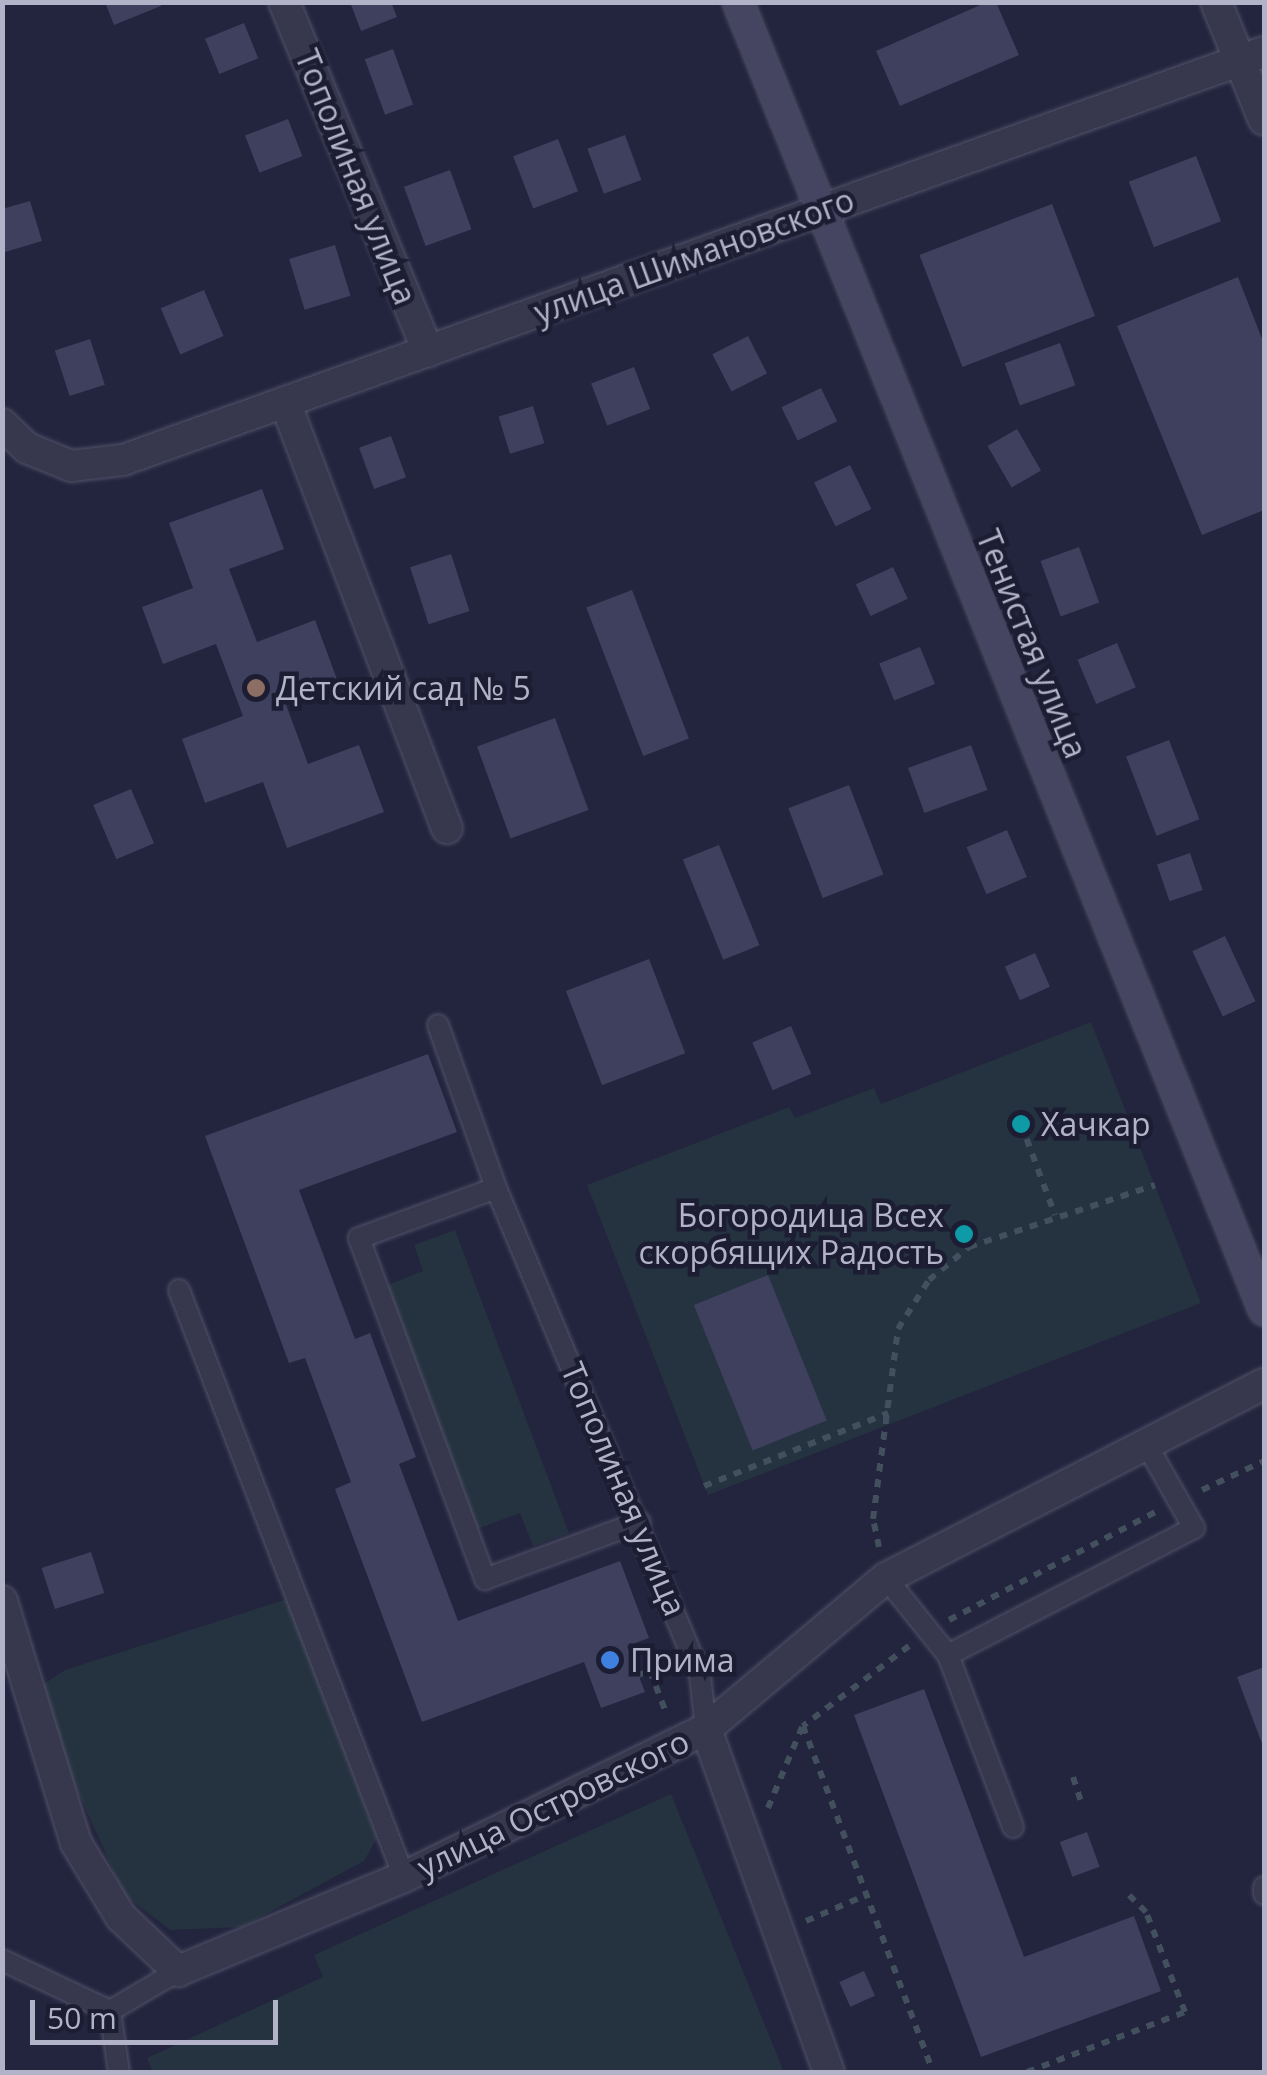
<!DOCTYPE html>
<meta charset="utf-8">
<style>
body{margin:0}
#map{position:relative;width:1267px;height:2075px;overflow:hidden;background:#23243e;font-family:"Open Sans",sans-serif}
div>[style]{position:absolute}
.green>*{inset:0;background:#25323f}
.building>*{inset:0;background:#3e405e;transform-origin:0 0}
.path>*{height:6px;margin-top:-3px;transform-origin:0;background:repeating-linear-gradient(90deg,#424f5c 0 8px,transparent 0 16px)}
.roads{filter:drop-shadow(0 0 2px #525269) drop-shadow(0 0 2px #525269)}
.lane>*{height:20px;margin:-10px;padding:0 10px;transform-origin:10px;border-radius:10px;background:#37374e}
.street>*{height:30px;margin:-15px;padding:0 15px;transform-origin:15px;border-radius:15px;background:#37374e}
.secondary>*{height:30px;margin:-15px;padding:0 15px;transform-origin:15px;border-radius:15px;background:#454461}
.dots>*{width:28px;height:28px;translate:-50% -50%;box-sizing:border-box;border:5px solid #1c1c33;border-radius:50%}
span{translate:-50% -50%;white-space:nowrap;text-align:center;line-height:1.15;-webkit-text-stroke:9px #1c1c33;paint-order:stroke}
.street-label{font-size:32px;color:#b2b2c9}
.poi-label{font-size:32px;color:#b2b2c9}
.left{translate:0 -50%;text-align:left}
.right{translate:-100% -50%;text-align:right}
.frame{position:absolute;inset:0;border:5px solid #b2b2c9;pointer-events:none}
.scale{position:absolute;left:30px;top:2000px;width:248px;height:45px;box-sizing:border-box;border:5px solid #b2b2c9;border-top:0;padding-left:12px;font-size:30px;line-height:35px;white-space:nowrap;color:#b2b2c9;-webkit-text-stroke:8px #1c1c33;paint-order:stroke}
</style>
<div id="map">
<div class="green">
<div style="clip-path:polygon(1091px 1022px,1201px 1303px,708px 1495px,587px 1185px,789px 1107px,795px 1118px,874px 1088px,881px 1104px)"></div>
<div style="clip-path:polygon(455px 1230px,569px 1533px,533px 1546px,520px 1513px,477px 1529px,385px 1286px,423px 1271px,414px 1245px)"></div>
<div style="clip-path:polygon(287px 1599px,377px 1838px,364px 1861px,242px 1927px,170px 1930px,124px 1895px,33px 1691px,65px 1670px)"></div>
<div style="clip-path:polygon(671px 1794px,784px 2072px,153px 2072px,147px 2058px,323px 1977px,314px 1955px)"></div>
</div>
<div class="building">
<div style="clip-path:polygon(105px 2px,159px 2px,161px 6px,114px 25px)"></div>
<div style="clip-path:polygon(350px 2px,391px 2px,397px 17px,361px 31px)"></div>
<div style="clip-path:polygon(987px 2px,996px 2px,1019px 55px,900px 106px,876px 51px)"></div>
<div style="left:244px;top:23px;width:38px;height:42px;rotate:68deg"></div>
<div style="left:393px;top:49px;width:59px;height:30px;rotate:70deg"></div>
<div style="left:288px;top:119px;width:40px;height:46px;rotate:69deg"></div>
<div style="left:625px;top:135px;width:48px;height:40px;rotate:70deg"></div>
<div style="left:558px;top:139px;width:56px;height:48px;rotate:69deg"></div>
<div style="left:1196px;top:156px;width:70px;height:72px;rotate:69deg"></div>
<div style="left:450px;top:170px;width:63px;height:49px;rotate:70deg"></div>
<div style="clip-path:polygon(30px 201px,42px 241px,2px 253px,2px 209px)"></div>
<div style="left:1052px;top:204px;width:120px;height:142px;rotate:69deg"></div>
<div style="left:335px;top:245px;width:53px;height:48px;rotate:73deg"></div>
<div style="clip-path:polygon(1238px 277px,1264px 344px,1264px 510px,1202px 535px,1117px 326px)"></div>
<div style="left:204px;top:290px;width:50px;height:47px;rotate:67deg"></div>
<div style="left:748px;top:336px;width:42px;height:40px;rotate:63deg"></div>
<div style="left:90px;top:339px;width:48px;height:37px;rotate:72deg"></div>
<div style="left:1060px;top:343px;width:45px;height:59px;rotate:70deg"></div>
<div style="left:634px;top:367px;width:45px;height:46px;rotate:69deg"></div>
<div style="left:821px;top:388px;width:37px;height:44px;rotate:64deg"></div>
<div style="left:533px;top:406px;width:39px;height:36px;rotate:73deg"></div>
<div style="left:1017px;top:429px;width:48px;height:34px;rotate:60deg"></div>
<div style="left:391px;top:436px;width:44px;height:34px;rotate:70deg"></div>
<div style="left:850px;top:465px;width:49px;height:40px;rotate:64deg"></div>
<div style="clip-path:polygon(262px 489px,284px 549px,229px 569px,257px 642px,315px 620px,338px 682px,285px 702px,308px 764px,359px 745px,384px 812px,287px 848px,263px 782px,205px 803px,182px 739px,243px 716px,216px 644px,163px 664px,142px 607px,193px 588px,169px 523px)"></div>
<div style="left:1079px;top:547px;width:59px;height:41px;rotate:70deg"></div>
<div style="left:451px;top:554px;width:60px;height:43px;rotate:72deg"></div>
<div style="left:893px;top:567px;width:35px;height:41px;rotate:65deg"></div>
<div style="left:632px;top:590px;width:159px;height:49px;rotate:69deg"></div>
<div style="left:1117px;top:643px;width:48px;height:43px;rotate:67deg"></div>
<div style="left:920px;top:647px;width:40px;height:44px;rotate:68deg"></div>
<div style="left:555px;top:718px;width:98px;height:83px;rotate:70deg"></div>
<div style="left:1169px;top:740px;width:85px;height:46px;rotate:69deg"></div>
<div style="left:971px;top:745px;width:48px;height:67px;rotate:70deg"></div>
<div style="left:849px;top:785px;width:96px;height:65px;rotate:69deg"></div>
<div style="left:131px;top:789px;width:59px;height:41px;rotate:67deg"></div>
<div style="left:1007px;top:830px;width:51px;height:44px;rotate:67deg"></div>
<div style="left:719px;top:845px;width:108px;height:39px;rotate:68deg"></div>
<div style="left:1190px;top:853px;width:39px;height:35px;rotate:71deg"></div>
<div style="left:1225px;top:936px;width:72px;height:36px;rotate:65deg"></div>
<div style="left:1035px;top:953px;width:37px;height:33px;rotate:66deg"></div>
<div style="left:649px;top:959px;width:101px;height:89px;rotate:69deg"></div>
<div style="left:791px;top:1026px;width:52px;height:42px;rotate:67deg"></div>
<div style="clip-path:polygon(428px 1054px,457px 1132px,299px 1190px,355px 1339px,370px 1333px,416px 1457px,399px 1464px,458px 1621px,620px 1561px,649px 1638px,627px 1646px,645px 1692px,601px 1708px,584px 1662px,422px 1722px,335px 1489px,351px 1482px,305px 1358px,289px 1363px,205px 1136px)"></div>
<div style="left:768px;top:1275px;width:157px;height:80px;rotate:68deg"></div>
<div style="left:91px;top:1552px;width:43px;height:52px;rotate:72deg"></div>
<div style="clip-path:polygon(1264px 1667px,1264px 1749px,1237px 1677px)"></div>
<div style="clip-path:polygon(924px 1689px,1024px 1957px,1134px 1916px,1161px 1991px,981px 2057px,854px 1715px)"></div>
<div style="left:1087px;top:1832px;width:37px;height:29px;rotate:70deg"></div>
<div style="left:864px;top:1971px;width:27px;height:27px;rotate:66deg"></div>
</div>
<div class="path">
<div style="left:1021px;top:1124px;width:97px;rotate:69.5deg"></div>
<div style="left:964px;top:1234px;width:14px;rotate:69deg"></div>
<div style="left:969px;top:1247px;width:196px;rotate:-18.4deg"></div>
<div style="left:704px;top:1486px;width:198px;rotate:-21.6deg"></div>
<div style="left:1202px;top:1490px;width:68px;rotate:-25.1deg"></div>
<div style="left:879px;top:1547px;width:29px;rotate:-102deg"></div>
<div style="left:873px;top:1519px;width:192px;rotate:-82.5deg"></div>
<div style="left:898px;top:1329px;width:58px;rotate:-57.7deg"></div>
<div style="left:929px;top:1280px;width:52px;rotate:-39.5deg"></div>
<div style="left:949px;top:1620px;width:237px;rotate:-27.6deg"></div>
<div style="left:909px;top:1646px;width:133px;rotate:143deg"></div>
<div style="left:803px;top:1726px;width:370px;rotate:69.4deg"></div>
<div style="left:638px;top:1675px;width:13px;rotate:-18deg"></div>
<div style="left:650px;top:1671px;width:47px;rotate:68.9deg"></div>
<div style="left:1073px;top:1777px;width:25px;rotate:72deg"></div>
<div style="left:768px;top:1808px;width:88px;rotate:-67.2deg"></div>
<div style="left:806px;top:1921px;width:65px;rotate:-23.4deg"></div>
<div style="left:1027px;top:2072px;width:169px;rotate:-20.8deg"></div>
<div style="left:1185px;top:2012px;width:107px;rotate:-111.3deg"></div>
<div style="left:1146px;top:1912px;width:30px;rotate:-135deg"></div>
</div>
<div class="roads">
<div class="lane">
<div style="left:438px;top:1025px;width:173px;rotate:70.4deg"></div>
<div style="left:496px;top:1188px;width:528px;rotate:67.27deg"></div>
<div style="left:700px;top:1675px;width:54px;rotate:83.7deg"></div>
<div style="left:496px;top:1188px;width:146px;rotate:159.9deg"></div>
<div style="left:359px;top:1238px;width:364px;rotate:69.7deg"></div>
<div style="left:485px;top:1579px;width:165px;rotate:-20.2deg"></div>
<div style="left:179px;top:1290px;width:629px;rotate:69.03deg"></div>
<div style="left:886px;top:1578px;width:99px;rotate:51.2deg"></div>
<div style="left:948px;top:1655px;width:277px;rotate:-27.3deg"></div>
<div style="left:1194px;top:1528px;width:93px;rotate:-119.6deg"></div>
<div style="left:948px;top:1655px;width:184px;rotate:69.3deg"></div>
<div style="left:1264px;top:1887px;width:7px;rotate:90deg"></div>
<div style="left:2px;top:1960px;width:119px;rotate:25.3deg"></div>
<div style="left:110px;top:2011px;width:79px;rotate:-30.5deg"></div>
<div style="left:110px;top:2011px;width:62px;rotate:81.6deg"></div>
</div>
<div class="street">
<div style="left:284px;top:2px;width:378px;rotate:67.6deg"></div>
<div style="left:1216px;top:2px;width:127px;rotate:67.9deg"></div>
<div style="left:285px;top:402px;width:456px;rotate:69.2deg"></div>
<div style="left:2px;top:424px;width:35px;rotate:44deg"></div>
<div style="left:27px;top:448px;width:48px;rotate:22.2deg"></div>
<div style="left:71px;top:466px;width:52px;rotate:-6.6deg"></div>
<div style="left:123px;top:460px;width:1212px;rotate:-19.68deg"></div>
<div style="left:2px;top:1601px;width:253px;rotate:73deg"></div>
<div style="left:76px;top:1843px;width:87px;rotate:58.7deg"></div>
<div style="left:121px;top:1917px;width:79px;rotate:43.5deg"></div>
<div style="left:178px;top:1971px;width:245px;rotate:-22.6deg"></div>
<div style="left:404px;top:1877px;width:336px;rotate:-26.1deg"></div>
<div style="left:706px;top:1729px;width:235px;rotate:-40deg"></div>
<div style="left:886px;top:1578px;width:425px;rotate:-27.2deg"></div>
<div style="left:706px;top:1729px;width:364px;rotate:70.3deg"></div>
</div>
<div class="secondary">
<div style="left:738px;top:2px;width:1410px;rotate:68.09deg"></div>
</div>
</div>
<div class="dots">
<div style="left:256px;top:688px;background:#8d6e63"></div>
<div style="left:1021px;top:1124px;background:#0f9aa8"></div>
<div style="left:964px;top:1234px;background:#0f9aa8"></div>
<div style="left:610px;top:1660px;background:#3f7fe0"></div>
</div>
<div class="street-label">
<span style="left:356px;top:177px;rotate:68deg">Тополиная улица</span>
<span style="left:694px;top:256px;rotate:-20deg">улица Шимановского</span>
<span style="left:1032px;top:644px;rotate:68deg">Тенистая улица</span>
<span style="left:624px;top:1489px;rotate:67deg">Тополиная улица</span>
<span style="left:553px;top:1804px;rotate:-26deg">улица Островского</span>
</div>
<div class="poi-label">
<span class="left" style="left:276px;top:688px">Детский сад № 5</span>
<span class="left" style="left:1041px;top:1124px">Хачкар</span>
<span class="right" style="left:944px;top:1234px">Богородица Всех<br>скорбящих Радость</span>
<span class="left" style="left:630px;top:1660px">Прима</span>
</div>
<div class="frame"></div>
<div class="scale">50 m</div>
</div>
